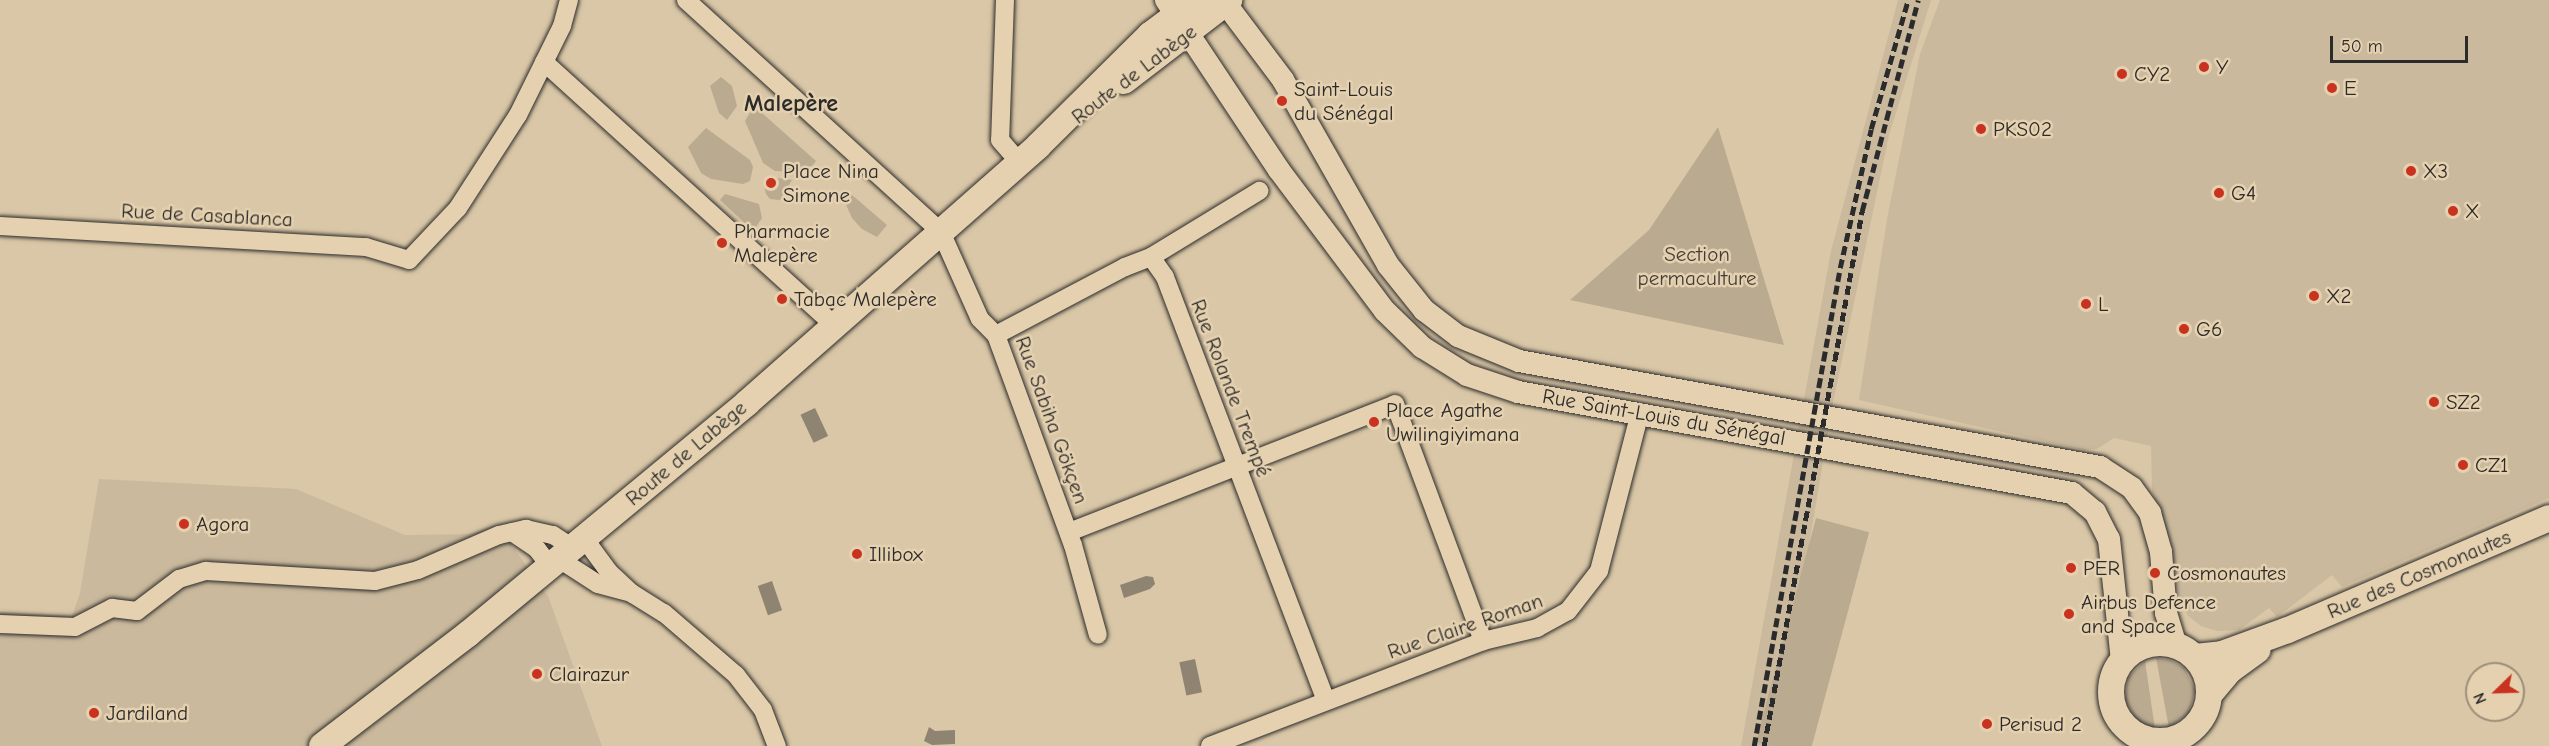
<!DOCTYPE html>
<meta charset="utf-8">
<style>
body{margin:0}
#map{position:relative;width:2549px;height:746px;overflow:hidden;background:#dac7a7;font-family:"Comic Neue",sans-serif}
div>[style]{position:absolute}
.built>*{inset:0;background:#cab99c}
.green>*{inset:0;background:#baaa90;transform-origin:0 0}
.water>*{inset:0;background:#8f8472;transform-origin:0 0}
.roads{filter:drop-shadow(0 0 2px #2b2b2b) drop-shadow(0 0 2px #2b2b2b)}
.minor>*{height:18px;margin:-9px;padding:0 9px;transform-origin:9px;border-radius:9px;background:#e5d1af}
.tertiary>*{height:22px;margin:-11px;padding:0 11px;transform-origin:11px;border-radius:11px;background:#e5d1af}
.secondary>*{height:26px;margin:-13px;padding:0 13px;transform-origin:13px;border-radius:13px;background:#e5d1af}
.secondary>.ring{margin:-13px;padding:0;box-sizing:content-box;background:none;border:26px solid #e5d1af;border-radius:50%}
.rail>*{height:4.5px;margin-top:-2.25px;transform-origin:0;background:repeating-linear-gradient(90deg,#2b2b2b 0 9px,transparent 0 13.5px)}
.dots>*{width:16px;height:16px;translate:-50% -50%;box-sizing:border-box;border:3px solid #e5d1af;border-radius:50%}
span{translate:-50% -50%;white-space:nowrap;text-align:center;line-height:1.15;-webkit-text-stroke:5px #e5d1af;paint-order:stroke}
.poi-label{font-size:21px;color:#2b2b2b}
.left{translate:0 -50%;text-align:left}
.street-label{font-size:21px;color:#2b2b2b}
.park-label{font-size:21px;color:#403e3a}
.quarter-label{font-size:24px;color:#2b2b2b;font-weight:700}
.north{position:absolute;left:2465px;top:662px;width:60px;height:60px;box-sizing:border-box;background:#e5d1af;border:2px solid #9b8f7a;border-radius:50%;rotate:247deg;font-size:16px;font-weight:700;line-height:24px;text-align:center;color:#2b2b2b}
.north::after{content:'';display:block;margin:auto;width:21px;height:27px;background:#c8321e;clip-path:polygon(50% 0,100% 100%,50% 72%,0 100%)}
.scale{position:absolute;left:2330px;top:36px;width:138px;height:27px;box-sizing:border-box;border:3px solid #2b2b2b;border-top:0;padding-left:8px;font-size:18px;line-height:21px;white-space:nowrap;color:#2b2b2b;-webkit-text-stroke:4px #e5d1af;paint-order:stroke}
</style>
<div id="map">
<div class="built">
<div style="clip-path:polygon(1898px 0,1931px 0,1889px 135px,1833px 403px,1775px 746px,1741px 746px,1831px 251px)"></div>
<div style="clip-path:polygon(1940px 0,2549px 0,2549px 498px,2342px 587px,2332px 575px,2277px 617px,2269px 608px,2239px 630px,2217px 631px,2201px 626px,2188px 616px,2180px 601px,2170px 540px,2152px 491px,2151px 446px,2114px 438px,2097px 449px,2084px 450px,1859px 400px,1887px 219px,1920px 54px)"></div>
<div style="clip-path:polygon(99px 479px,296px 489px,405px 535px,469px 534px,497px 525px,548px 596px,602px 746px,0 746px,0 612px,72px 616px,80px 593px)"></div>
</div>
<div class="green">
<div style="clip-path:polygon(721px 77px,732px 86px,737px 106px,727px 120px,719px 113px,710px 86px)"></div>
<div style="clip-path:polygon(754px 106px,816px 161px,813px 165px,802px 172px,775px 171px,763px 163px,745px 121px)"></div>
<div style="clip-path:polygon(1718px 127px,1784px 345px,1570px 300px,1649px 230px)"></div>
<div style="clip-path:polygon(706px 128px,750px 160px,753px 167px,750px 181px,743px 184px,711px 179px,701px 173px,688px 147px)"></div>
<div style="clip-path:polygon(770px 177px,792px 180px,780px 200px,770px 199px,766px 194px,763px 181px)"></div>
<div style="clip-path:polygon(845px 189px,887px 225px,877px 237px,862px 229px,852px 218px,842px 196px)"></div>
<div style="clip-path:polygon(725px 194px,759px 204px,762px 218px,756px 227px,749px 227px,720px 200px)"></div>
<div style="left:1816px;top:518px;width:55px;height:232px;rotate:15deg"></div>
<div style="clip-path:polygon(2156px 658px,2170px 660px,2184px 668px,2195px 690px,2189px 713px,2169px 728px)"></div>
<div style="clip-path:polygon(2145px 661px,2155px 729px,2138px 722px,2125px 701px,2128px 677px)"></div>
</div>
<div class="water">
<div style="left:815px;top:408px;width:31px;height:16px;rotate:65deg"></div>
<div style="clip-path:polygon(1146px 576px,1153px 577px,1155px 584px,1150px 589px,1124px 598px,1120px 585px)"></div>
<div style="left:772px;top:581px;width:31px;height:15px;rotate:71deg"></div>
<div style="left:1195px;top:659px;width:34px;height:16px;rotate:78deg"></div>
<div style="clip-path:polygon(929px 727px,935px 731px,955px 730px,955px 744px,932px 745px,924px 741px)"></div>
</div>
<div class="roads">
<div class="minor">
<div style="left:686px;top:0;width:345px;rotate:42.3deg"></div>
<div style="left:941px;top:232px;width:95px;rotate:65.9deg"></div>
<div style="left:980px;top:319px;width:23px;rotate:45deg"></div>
<div style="left:996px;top:335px;width:224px;rotate:69.9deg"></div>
<div style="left:1073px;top:545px;width:93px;rotate:74.5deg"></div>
<div style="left:1005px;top:0;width:140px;rotate:92deg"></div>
<div style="left:1000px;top:140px;width:29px;rotate:49deg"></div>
<div style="left:544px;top:62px;width:390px;rotate:42.2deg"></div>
<div style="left:0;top:226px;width:367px;rotate:3.3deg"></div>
<div style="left:366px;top:247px;width:45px;rotate:16.8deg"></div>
<div style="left:409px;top:260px;width:71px;rotate:-46.7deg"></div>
<div style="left:458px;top:208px;width:111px;rotate:-57.2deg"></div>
<div style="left:518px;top:115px;width:99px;rotate:-63.7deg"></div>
<div style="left:562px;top:26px;width:27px;rotate:-75deg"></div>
<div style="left:1151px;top:257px;width:127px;rotate:-31.4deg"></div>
<div style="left:996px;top:335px;width:146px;rotate:-27.8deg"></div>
<div style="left:1125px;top:267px;width:28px;rotate:-21deg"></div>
<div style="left:1151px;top:257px;width:24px;rotate:55deg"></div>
<div style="left:1165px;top:277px;width:451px;rotate:69.2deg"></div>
<div style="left:512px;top:532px;width:30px;rotate:34deg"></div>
<div style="left:537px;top:549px;width:21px;rotate:53deg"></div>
<div style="left:1069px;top:532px;width:350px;rotate:-21.4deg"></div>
<div style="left:1395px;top:404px;width:253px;rotate:69.6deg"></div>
<div style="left:584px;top:538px;width:42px;rotate:53.7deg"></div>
<div style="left:609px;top:572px;width:33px;rotate:43deg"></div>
<div style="left:633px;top:594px;width:36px;rotate:32deg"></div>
<div style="left:664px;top:613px;width:95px;rotate:40.7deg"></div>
<div style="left:736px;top:675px;width:44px;rotate:52.4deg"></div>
<div style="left:763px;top:710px;width:39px;rotate:69deg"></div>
<div style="left:559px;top:559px;width:46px;rotate:32.7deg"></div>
<div style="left:598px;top:584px;width:34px;rotate:15deg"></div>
<div style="left:0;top:624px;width:75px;rotate:2.3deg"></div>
<div style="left:75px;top:627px;width:42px;rotate:-27.2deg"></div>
<div style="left:112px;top:608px;width:25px;rotate:7deg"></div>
<div style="left:137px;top:611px;width:53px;rotate:-37.3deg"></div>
<div style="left:179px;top:579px;width:28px;rotate:-17deg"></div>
<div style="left:206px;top:571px;width:169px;rotate:3.4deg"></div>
<div style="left:375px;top:581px;width:44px;rotate:-14.3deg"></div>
<div style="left:418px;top:570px;width:88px;rotate:-23.4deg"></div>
<div style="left:499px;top:535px;width:28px;rotate:-13deg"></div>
<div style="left:526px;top:529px;width:28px;rotate:13deg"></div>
<div style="left:553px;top:535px;width:24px;rotate:33deg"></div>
<div style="left:1210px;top:746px;width:292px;rotate:-21deg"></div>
<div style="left:1483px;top:641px;width:56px;rotate:-13.5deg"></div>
<div style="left:1537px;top:628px;width:35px;rotate:-29deg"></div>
<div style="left:1568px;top:611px;width:51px;rotate:-52.2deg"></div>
<div style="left:1599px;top:571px;width:164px;rotate:-75.5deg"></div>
</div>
<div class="tertiary">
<div style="left:1166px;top:0;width:204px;rotate:56.4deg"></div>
<div style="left:1279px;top:170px;width:176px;rotate:53.1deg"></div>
<div style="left:1385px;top:311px;width:52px;rotate:44.2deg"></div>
<div style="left:1422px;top:347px;width:53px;rotate:31.9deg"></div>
<div style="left:1467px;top:375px;width:54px;rotate:18.4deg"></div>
<div style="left:1518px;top:392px;width:563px;rotate:10.33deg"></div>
<div style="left:2072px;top:493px;width:30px;rotate:40deg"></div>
<div style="left:2095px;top:512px;width:30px;rotate:63deg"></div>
<div style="left:2109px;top:539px;width:123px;rotate:83.9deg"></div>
<div style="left:1223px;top:0;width:100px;rotate:53.1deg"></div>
<div style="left:1283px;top:80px;width:213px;rotate:60.4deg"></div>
<div style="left:1388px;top:265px;width:58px;rotate:51.3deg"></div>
<div style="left:1424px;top:310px;width:43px;rotate:37.4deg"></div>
<div style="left:1458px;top:336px;width:66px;rotate:22.3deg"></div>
<div style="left:1519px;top:361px;width:591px;rotate:10.34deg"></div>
<div style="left:2100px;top:467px;width:38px;rotate:33deg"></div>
<div style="left:2132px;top:488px;width:31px;rotate:54deg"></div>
<div style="left:2150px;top:513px;width:41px;rotate:74.2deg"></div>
<div style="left:2161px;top:552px;width:61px;rotate:85.3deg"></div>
<div style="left:2166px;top:613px;width:34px;rotate:73deg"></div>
</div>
<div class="secondary">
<div style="left:1124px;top:81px;width:133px;rotate:-37.6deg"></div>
<div class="ring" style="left:2111px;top:643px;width:72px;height:72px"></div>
<div style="left:2195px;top:657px;width:27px;rotate:-6deg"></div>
<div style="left:2222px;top:654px;width:70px;rotate:-20deg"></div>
<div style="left:2288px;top:630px;width:284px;rotate:-23.2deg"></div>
<div style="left:2209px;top:695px;width:33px;rotate:-50deg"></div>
<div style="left:2230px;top:670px;width:34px;rotate:-36deg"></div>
<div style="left:322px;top:746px;width:184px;rotate:-37.5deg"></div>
<div style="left:468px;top:634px;width:362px;rotate:-39.6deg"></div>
<div style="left:747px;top:403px;width:388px;rotate:-41.4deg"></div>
<div style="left:1038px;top:146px;width:158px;rotate:-44.7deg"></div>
<div style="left:1150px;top:35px;width:59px;rotate:-36.7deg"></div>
</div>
</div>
<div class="rail">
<div style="left:1754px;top:746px;width:486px;rotate:-79.8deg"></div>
<div style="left:1840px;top:268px;width:142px;rotate:-77.4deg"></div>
<div style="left:1871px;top:129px;width:134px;rotate:-74deg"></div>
<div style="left:1764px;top:746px;width:544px;rotate:-79.62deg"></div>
<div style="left:1862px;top:211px;width:218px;rotate:-75.1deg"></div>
</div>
<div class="dots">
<div style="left:2204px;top:67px;background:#c8321e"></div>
<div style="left:2122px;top:74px;background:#c8321e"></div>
<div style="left:2332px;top:88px;background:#c8321e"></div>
<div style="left:1282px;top:101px;background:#c8321e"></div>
<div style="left:1981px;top:129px;background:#c8321e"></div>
<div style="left:2411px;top:171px;background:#c8321e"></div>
<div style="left:771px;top:183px;background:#c8321e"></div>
<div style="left:2219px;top:193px;background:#c8321e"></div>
<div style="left:2453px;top:211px;background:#c8321e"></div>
<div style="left:722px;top:243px;background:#c8321e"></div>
<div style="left:2314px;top:296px;background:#c8321e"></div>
<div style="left:782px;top:299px;background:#c8321e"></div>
<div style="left:2086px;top:304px;background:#c8321e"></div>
<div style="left:2184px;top:329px;background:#c8321e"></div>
<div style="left:2434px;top:402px;background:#c8321e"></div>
<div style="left:1374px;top:422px;background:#c8321e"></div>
<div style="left:2463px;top:465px;background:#c8321e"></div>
<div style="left:184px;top:524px;background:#c8321e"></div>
<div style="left:857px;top:554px;background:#c8321e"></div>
<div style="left:2071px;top:568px;background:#c8321e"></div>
<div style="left:2155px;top:573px;background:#c8321e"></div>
<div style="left:2069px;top:614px;background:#c8321e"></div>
<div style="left:537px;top:674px;background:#c8321e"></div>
<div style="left:94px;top:713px;background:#c8321e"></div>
<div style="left:1987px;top:724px;background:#c8321e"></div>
</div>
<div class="poi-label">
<span class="left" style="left:2216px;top:67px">Y</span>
<span class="left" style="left:2134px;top:74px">CY2</span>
<span class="left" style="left:2344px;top:88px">E</span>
<span class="left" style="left:1294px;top:101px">Saint-Louis<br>du Sénégal</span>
<span class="left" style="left:1993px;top:129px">PKS02</span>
<span class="left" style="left:783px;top:183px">Place Nina<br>Simone</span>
<span class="left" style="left:2423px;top:171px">X3</span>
<span class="left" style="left:2231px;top:193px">G4</span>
<span class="left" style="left:2465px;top:211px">X</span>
<span class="left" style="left:734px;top:243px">Pharmacie<br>Malepère</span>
<span class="left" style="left:2326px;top:296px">X2</span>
<span class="left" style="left:794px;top:299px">Tabac Malepère</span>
<span class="left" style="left:2098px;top:304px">L</span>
<span class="left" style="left:2196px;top:329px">G6</span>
<span class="left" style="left:2446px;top:402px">SZ2</span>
<span class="left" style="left:1386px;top:422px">Place Agathe<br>Uwilingiyimana</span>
<span class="left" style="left:2475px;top:465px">CZ1</span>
<span class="left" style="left:196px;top:524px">Agora</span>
<span class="left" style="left:869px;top:554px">Illibox</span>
<span class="left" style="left:2083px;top:568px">PER</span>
<span class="left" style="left:2167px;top:573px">Cosmonautes</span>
<span class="left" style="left:2081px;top:614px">Airbus Defence<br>and Space</span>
<span class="left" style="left:549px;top:674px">Clairazur</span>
<span class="left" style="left:106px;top:713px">Jardiland</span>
<span class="left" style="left:1999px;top:724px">Perisud 2</span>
</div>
<div class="street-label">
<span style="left:1134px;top:74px;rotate:-37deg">Route de Labège</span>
<span style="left:207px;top:215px;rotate:3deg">Rue de Casablanca</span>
<span style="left:1231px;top:388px;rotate:69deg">Rue Rolande Trempé</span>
<span style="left:1664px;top:417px;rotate:10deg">Rue Saint-Louis du Sénégal</span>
<span style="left:1052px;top:420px;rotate:70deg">Rue Sabiha Gökçen</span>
<span style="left:686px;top:453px;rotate:-40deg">Route de Labège</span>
<span style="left:2419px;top:574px;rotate:-23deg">Rue des Cosmonautes</span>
<span style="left:1465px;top:626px;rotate:-19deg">Rue Claire Roman</span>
</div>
<div class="park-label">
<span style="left:1697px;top:266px">Section<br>permaculture</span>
</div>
<div class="quarter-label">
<span style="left:791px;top:104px">Malepère</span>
</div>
<div class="north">N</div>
<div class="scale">50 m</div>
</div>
